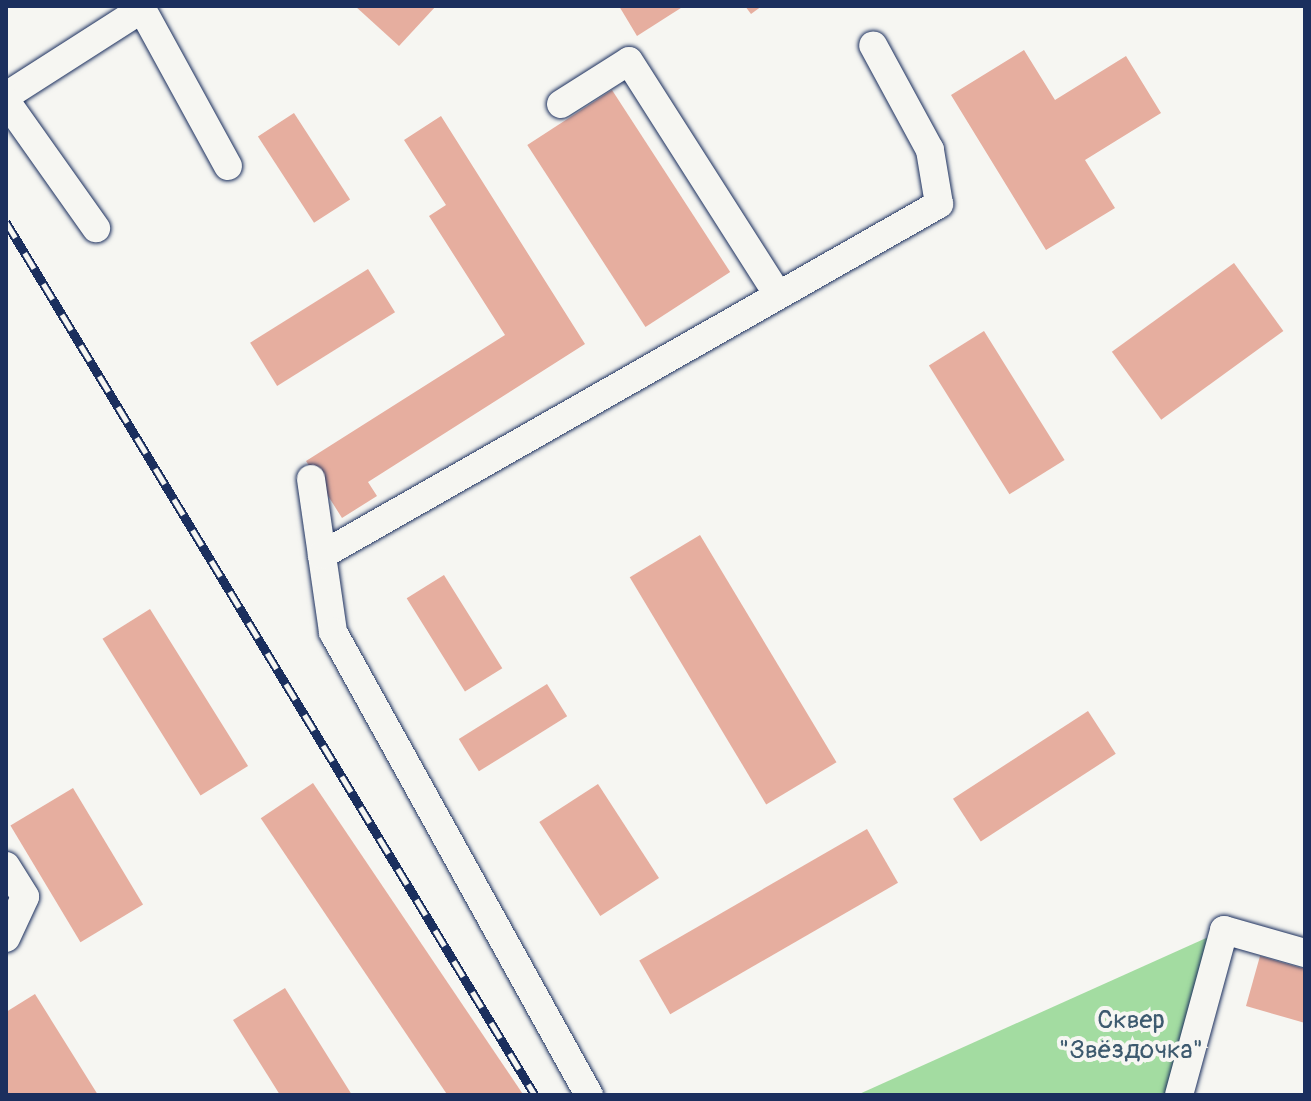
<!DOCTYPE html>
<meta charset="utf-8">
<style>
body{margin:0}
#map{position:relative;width:1311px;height:1101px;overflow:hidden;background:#f6f6f2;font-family:Pangolin,sans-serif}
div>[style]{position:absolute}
.green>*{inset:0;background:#a3dca1}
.building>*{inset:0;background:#e6ae9f;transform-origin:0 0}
.roads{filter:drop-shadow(0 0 2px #1b2f5e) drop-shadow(0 0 2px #1b2f5e)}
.minor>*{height:28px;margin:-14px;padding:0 14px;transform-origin:14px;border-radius:14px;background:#f6f6f2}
.rail>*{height:9px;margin-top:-4.5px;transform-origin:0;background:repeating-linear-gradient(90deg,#f6f6f2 0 18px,#1b2f5e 0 36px);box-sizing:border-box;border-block:2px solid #1b2f5e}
span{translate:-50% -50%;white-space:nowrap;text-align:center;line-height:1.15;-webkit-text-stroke:8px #f6f6f2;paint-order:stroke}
.park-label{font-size:26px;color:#3d5a6f}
.frame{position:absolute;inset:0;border:8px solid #1b2f5e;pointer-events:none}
</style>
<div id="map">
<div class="green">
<div style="clip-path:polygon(1224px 930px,1179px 1095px,857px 1095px)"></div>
</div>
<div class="building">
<div style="clip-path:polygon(355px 6px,436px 6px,399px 46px)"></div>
<div style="clip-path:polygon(619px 6px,684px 6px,637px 36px)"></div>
<div style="clip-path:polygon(745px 6px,762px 6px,751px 14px)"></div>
<div style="clip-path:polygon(1024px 50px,1055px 100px,1126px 56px,1161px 113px,1085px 160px,1115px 208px,1046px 250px,951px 95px)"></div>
<div style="left:612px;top:90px;width:217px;height:101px;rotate:57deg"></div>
<div style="left:294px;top:113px;width:103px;height:43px;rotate:57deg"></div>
<div style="clip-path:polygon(441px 116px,585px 344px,368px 482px,377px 496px,342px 518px,306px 461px,505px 335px,429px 216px,446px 205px,404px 140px)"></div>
<div style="left:1234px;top:263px;width:84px;height:151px;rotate:54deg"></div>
<div style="left:368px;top:269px;width:51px;height:139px;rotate:58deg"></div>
<div style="left:984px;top:331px;width:152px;height:65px;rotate:58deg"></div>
<div style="left:700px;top:535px;width:265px;height:82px;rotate:59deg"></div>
<div style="left:444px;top:575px;width:110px;height:44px;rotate:58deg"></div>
<div style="left:150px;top:609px;width:185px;height:56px;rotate:58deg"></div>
<div style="left:547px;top:684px;width:38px;height:104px;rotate:58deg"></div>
<div style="left:1088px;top:711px;width:51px;height:161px;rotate:57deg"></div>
<div style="left:313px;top:783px;width:374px;height:63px;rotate:56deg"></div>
<div style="left:598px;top:784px;width:112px;height:70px;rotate:57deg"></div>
<div style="left:73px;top:788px;width:136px;height:73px;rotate:59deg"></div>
<div style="left:867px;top:829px;width:62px;height:263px;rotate:60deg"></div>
<div style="clip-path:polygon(1260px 956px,1305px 969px,1305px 1023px,1246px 1006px)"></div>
<div style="clip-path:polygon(285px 988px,352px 1095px,280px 1095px,233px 1020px)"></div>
<div style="clip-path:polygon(35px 994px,98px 1095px,6px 1095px,6px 1012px)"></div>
</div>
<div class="roads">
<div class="minor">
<div style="left:6px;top:96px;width:161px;rotate:-32.6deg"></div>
<div style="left:142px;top:9px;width:179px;rotate:61.3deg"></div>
<div style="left:6px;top:101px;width:156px;rotate:54.7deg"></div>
<div style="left:561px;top:104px;width:80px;rotate:-32.3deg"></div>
<div style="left:629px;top:61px;width:277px;rotate:57.5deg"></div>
<div style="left:311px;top:479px;width:155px;rotate:81.8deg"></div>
<div style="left:333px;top:632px;width:529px;rotate:61.06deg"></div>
<div style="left:322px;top:555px;width:710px;rotate:-29.63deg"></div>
<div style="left:939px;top:204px;width:55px;rotate:-99.5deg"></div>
<div style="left:930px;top:150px;width:119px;rotate:-118.5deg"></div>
<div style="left:6px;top:866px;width:36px;rotate:58deg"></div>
<div style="left:25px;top:897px;width:45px;rotate:114.9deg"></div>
<div style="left:1179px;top:1095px;width:171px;rotate:-74.7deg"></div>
<div style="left:1224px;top:930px;width:84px;rotate:15.9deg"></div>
</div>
</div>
<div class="rail">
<div style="left:6px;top:222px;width:1021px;rotate:58.79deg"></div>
</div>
<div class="park-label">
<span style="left:1131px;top:1036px">Сквер<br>"Звёздочка"</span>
</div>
<div class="frame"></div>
</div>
